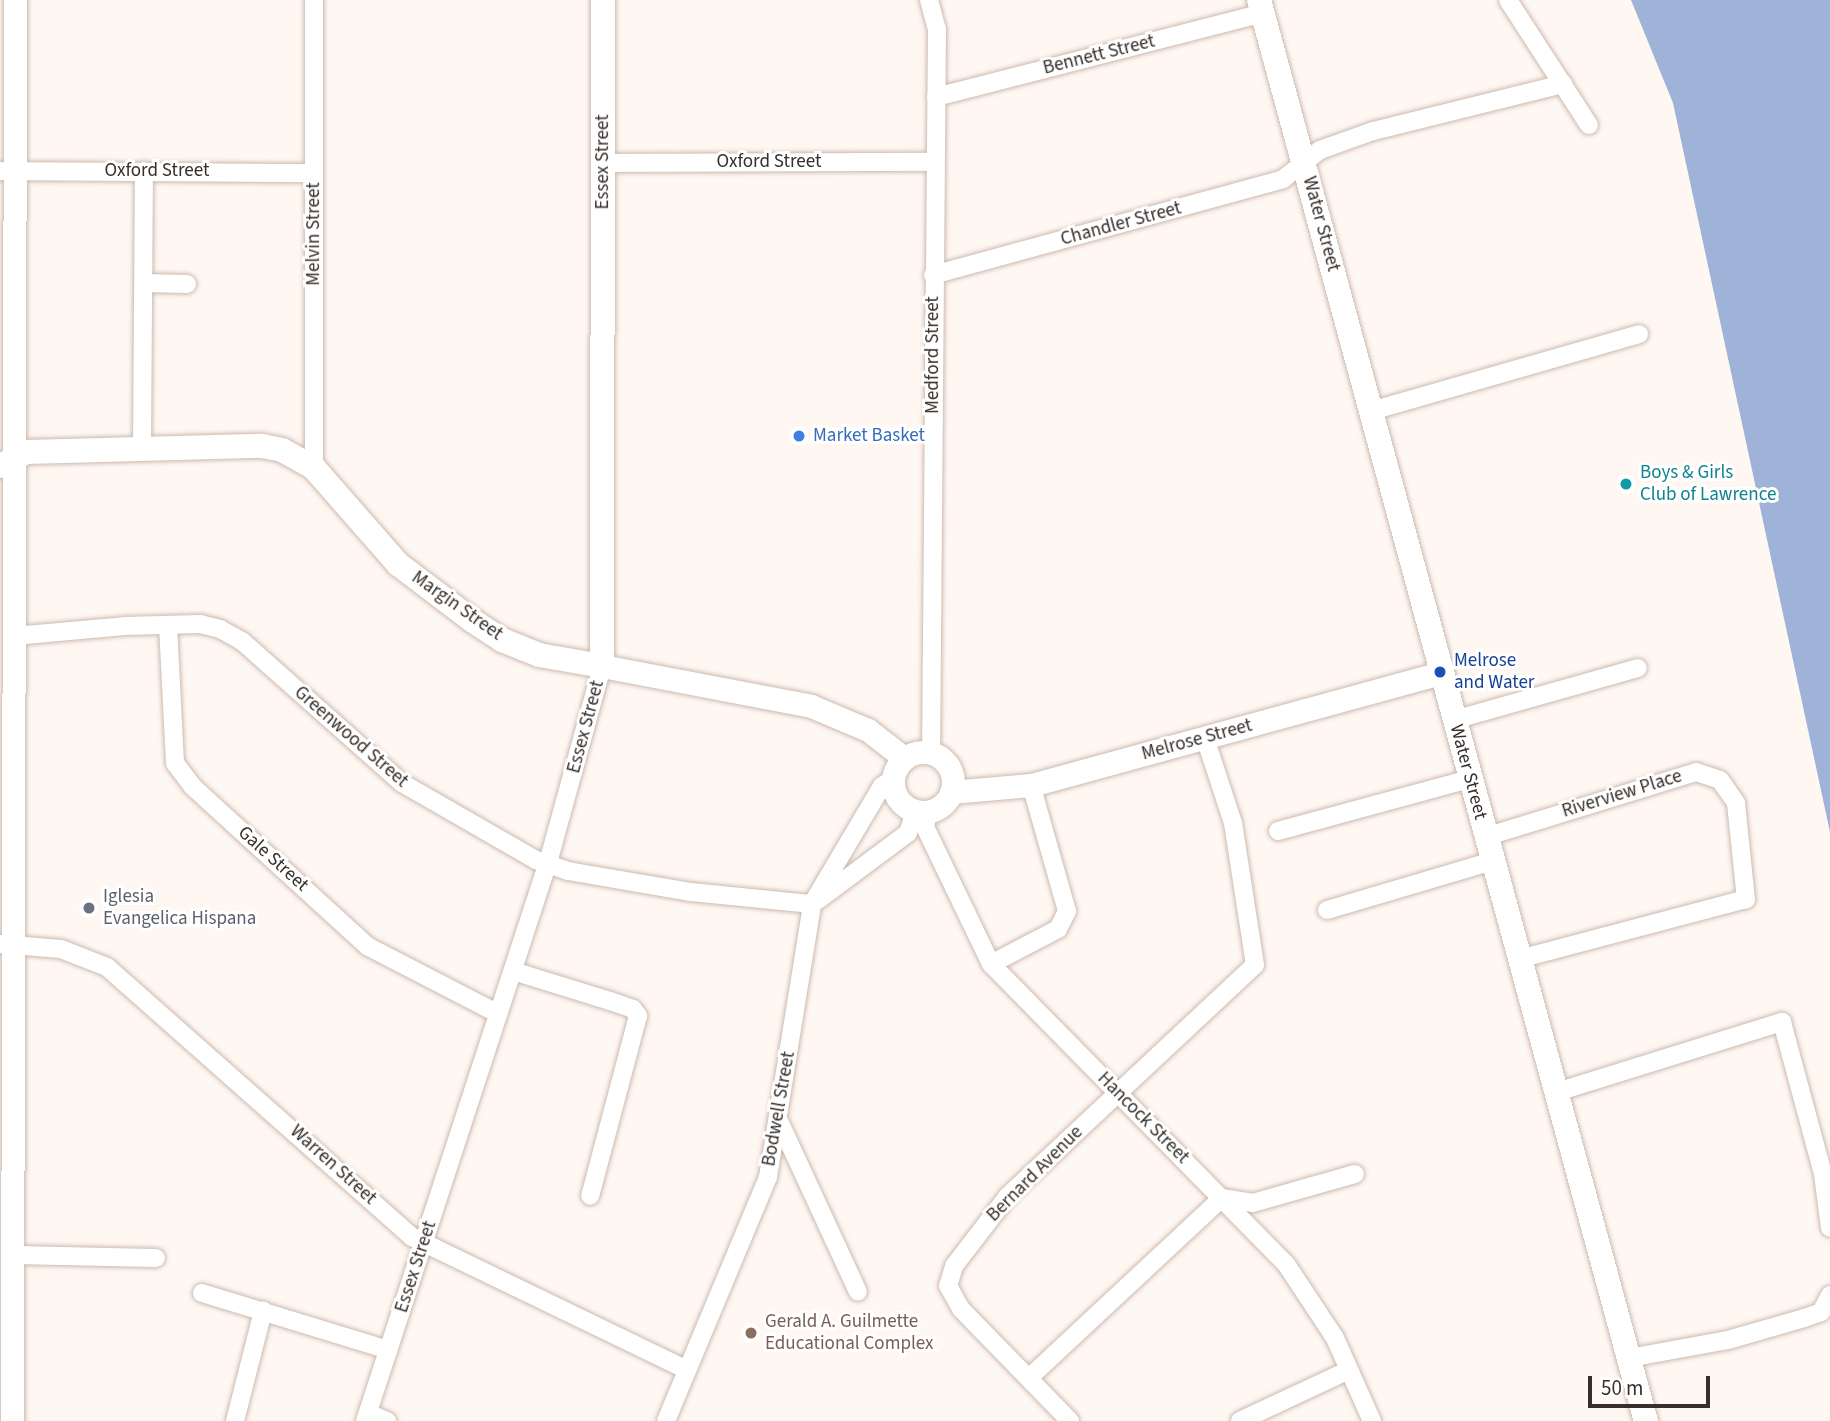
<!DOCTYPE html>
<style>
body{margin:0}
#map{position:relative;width:1830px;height:1421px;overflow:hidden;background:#fff7f2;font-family:"Source Sans 3",sans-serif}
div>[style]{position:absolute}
.water>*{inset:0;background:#9fb2d7}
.roads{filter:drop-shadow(0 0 2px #ccbaae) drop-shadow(0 0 2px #ccbaae)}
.minor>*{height:18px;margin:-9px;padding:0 9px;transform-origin:9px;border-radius:9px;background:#fff}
.tertiary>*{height:23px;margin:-11.5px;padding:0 11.5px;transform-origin:11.5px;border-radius:11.5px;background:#fff}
.tertiary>.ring{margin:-11.5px;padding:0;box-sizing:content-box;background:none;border:23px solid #fff;border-radius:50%}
.secondary>*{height:24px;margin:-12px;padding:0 12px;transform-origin:12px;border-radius:12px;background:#fff}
.dots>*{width:19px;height:19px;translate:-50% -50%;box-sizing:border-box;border:4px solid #fff;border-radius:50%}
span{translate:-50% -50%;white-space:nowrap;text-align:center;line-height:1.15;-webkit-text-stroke:6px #fff;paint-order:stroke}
.street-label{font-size:19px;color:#362f2b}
.shop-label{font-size:19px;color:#366cbe}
.left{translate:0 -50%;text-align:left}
.culture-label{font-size:19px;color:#0d838f}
.transit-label{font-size:19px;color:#164399}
.worship-label{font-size:19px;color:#5b616d}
.education-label{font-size:19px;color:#785e54}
.scale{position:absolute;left:1588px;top:1376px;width:122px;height:32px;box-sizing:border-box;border:4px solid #362f2b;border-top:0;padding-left:9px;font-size:21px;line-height:24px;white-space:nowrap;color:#362f2b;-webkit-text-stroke:5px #fff;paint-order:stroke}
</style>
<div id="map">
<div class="water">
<div style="clip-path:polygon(1631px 0,1830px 0,1830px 832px,1673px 103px)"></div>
</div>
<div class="roads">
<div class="minor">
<div style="left:929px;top:0;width:30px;rotate:75deg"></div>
<div style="left:937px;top:29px;width:724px;rotate:90.47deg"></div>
<div style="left:1508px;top:0;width:149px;rotate:57.1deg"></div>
<div style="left:936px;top:97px;width:338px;rotate:-14.4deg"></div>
<div style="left:603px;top:163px;width:332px;rotate:-0.2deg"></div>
<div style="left:0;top:171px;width:314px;rotate:0.4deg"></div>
<div style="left:933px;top:275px;width:363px;rotate:-15.3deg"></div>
<div style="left:1283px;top:179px;width:47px;rotate:-38.1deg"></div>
<div style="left:1320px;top:150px;width:56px;rotate:-19.7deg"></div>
<div style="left:1373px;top:131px;width:196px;rotate:-13.9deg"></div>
<div style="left:144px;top:283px;width:43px;rotate:1.3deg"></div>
<div style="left:1371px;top:411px;width:279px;rotate:-16deg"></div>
<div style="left:142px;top:448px;width:277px;rotate:-89.6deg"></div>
<div style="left:314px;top:468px;width:468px;rotate:-90deg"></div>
<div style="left:168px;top:625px;width:138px;rotate:87.1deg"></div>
<div style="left:175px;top:763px;width:30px;rotate:53deg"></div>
<div style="left:193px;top:787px;width:236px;rotate:42.4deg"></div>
<div style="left:367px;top:946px;width:146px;rotate:27.3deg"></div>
<div style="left:14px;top:636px;width:111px;rotate:-5.1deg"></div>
<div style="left:125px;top:626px;width:75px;rotate:-1.5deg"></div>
<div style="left:200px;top:624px;width:21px;rotate:14deg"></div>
<div style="left:220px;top:629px;width:26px;rotate:29deg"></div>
<div style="left:243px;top:642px;width:213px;rotate:41.6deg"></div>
<div style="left:402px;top:783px;width:155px;rotate:29.9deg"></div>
<div style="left:536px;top:860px;width:34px;rotate:19deg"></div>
<div style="left:568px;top:871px;width:125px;rotate:9.7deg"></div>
<div style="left:691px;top:892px;width:122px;rotate:5.7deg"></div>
<div style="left:1454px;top:720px;width:191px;rotate:-15.8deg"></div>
<div style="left:928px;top:812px;width:15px;rotate:101deg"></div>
<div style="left:925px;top:827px;width:152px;rotate:64.3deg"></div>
<div style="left:991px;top:964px;width:421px;rotate:45.5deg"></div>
<div style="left:1286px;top:1264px;width:89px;rotate:56.5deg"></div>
<div style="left:1335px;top:1338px;width:91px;rotate:66deg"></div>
<div style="left:1278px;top:831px;width:198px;rotate:-15.2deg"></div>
<div style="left:1485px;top:837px;width:221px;rotate:-17.1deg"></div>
<div style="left:1696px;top:772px;width:25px;rotate:18deg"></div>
<div style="left:1720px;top:780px;width:28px;rotate:55deg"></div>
<div style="left:1736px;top:803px;width:97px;rotate:84.1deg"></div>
<div style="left:1746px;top:899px;width:235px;rotate:165.2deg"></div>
<div style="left:818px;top:900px;width:112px;rotate:-36.7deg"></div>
<div style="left:908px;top:833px;width:23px;rotate:-72deg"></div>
<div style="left:1327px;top:910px;width:172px;rotate:-16.5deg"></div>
<div style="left:0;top:944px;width:61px;rotate:4.7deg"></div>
<div style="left:61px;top:949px;width:49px;rotate:21.4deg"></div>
<div style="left:107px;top:967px;width:407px;rotate:41.5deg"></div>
<div style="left:412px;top:1237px;width:305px;rotate:25.8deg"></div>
<div style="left:991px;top:964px;width:76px;rotate:-27.6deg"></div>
<div style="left:1058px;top:929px;width:20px;rotate:-63deg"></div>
<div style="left:1067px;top:911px;width:131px;rotate:-105.9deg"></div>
<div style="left:513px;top:971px;width:102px;rotate:17.2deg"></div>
<div style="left:610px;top:1001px;width:24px;rotate:19deg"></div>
<div style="left:633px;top:1009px;width:9px;rotate:54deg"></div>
<div style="left:638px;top:1016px;width:186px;rotate:104.9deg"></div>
<div style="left:1557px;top:1092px;width:236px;rotate:-17.3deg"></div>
<div style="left:1782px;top:1022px;width:157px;rotate:74.9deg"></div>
<div style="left:1823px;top:1174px;width:54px;rotate:82.6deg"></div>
<div style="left:779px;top:1121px;width:188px;rotate:65.2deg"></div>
<div style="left:13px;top:1255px;width:143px;rotate:1.2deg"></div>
<div style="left:202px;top:1293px;width:195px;rotate:17deg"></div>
<div style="left:1629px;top:1358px;width:101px;rotate:-10.3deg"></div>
<div style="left:1728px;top:1340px;width:79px;rotate:-16.1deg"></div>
<div style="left:1804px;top:1318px;width:18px;rotate:-19deg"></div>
<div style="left:1821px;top:1312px;width:19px;rotate:-62deg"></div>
<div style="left:1031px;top:1376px;width:261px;rotate:-43deg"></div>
<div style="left:1222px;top:1198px;width:31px;rotate:9deg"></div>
<div style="left:1253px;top:1203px;width:106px;rotate:-15.9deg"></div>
<div style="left:368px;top:1413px;width:21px;rotate:23deg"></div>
<div style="left:235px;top:1421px;width:114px;rotate:-75.7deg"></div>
<div style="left:365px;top:1421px;width:591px;rotate:-71.87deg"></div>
<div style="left:549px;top:859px;width:200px;rotate:-74.6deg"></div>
<div style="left:666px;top:1421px;width:264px;rotate:-67.3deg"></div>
<div style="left:768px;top:1177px;width:277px;rotate:-80.8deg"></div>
<div style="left:812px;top:904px;width:137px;rotate:-59.3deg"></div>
<div style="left:882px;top:786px;width:13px;rotate:-32deg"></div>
<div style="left:1070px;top:1421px;width:156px;rotate:-134.2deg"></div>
<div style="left:961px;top:1309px;width:26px;rotate:-119deg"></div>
<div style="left:948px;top:1286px;width:21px;rotate:-73deg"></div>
<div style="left:954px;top:1266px;width:88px;rotate:-52.4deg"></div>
<div style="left:1008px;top:1196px;width:338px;rotate:-43.1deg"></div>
<div style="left:1255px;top:965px;width:144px;rotate:-98.8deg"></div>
<div style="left:1233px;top:823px;width:89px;rotate:-108.2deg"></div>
<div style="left:1240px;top:1421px;width:120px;rotate:-25.1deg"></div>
</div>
<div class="tertiary">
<div style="left:602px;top:666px;width:213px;rotate:10.8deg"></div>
<div style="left:811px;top:706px;width:62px;rotate:22.8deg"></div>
<div style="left:868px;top:730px;width:46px;rotate:37.9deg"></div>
<div class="ring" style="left:893px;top:752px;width:37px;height:37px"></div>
<div style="left:951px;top:792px;width:80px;rotate:-5deg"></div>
<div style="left:1031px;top:785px;width:425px;rotate:-15.3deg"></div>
<div style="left:12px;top:1421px;width:1421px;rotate:-89.88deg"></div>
</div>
<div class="secondary">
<div style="left:1259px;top:0;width:1473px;rotate:74.77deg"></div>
<div style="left:0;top:466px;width:30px;rotate:-28deg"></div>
<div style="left:26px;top:452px;width:236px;rotate:-1.5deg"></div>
<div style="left:262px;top:446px;width:20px;rotate:11deg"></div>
<div style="left:282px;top:450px;width:37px;rotate:29deg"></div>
<div style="left:314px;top:468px;width:128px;rotate:48.8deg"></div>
<div style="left:398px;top:564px;width:94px;rotate:37.2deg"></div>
<div style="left:473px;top:621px;width:35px;rotate:33deg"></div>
<div style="left:502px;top:640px;width:40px;rotate:22deg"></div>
<div style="left:539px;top:655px;width:64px;rotate:9.9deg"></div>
<div style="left:602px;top:666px;width:666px;rotate:-89.91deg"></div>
</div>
</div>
<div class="dots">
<div style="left:799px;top:436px;background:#3f7fe0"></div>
<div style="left:1626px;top:484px;background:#0f9aa8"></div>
<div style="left:1440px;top:672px;background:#1a4fb4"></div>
<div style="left:89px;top:908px;background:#6b7280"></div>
<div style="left:751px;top:1333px;background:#8d6e63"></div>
</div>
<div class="street-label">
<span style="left:1099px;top:55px;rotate:-14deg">Bennett Street</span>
<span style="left:603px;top:162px;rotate:-90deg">Essex Street</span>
<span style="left:769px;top:162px">Oxford Street</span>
<span style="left:157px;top:171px">Oxford Street</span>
<span style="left:1121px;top:224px;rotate:-15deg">Chandler Street</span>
<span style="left:1321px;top:224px;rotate:75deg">Water Street</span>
<span style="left:314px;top:234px;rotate:-90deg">Melvin Street</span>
<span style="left:933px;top:355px;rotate:-90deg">Medford Street</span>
<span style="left:457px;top:606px;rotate:35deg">Margin Street</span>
<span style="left:586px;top:727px;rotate:-75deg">Essex Street</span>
<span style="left:351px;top:737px;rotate:41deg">Greenwood Street</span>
<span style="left:1197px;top:740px;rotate:-15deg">Melrose Street</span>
<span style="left:1468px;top:772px;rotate:75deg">Water Street</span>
<span style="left:1622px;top:794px;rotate:-17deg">Riverview Place</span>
<span style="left:273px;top:859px;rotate:42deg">Gale Street</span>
<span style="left:779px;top:1109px;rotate:-80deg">Bodwell Street</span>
<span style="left:1143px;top:1118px;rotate:45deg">Hancock Street</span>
<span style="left:333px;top:1165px;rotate:42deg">Warren Street</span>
<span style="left:1035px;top:1174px;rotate:-45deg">Bernard Avenue</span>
<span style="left:416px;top:1267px;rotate:-72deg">Essex Street</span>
</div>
<div class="shop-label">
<span class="left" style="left:813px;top:436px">Market Basket</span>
</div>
<div class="culture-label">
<span class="left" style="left:1640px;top:484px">Boys &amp; Girls<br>Club of Lawrence</span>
</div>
<div class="transit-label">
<span class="left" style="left:1454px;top:672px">Melrose<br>and Water</span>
</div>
<div class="worship-label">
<span class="left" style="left:103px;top:908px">Iglesia<br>Evangelica Hispana</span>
</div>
<div class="education-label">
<span class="left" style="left:765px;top:1333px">Gerald A. Guilmette<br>Educational Complex</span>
</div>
<div class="scale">50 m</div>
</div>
